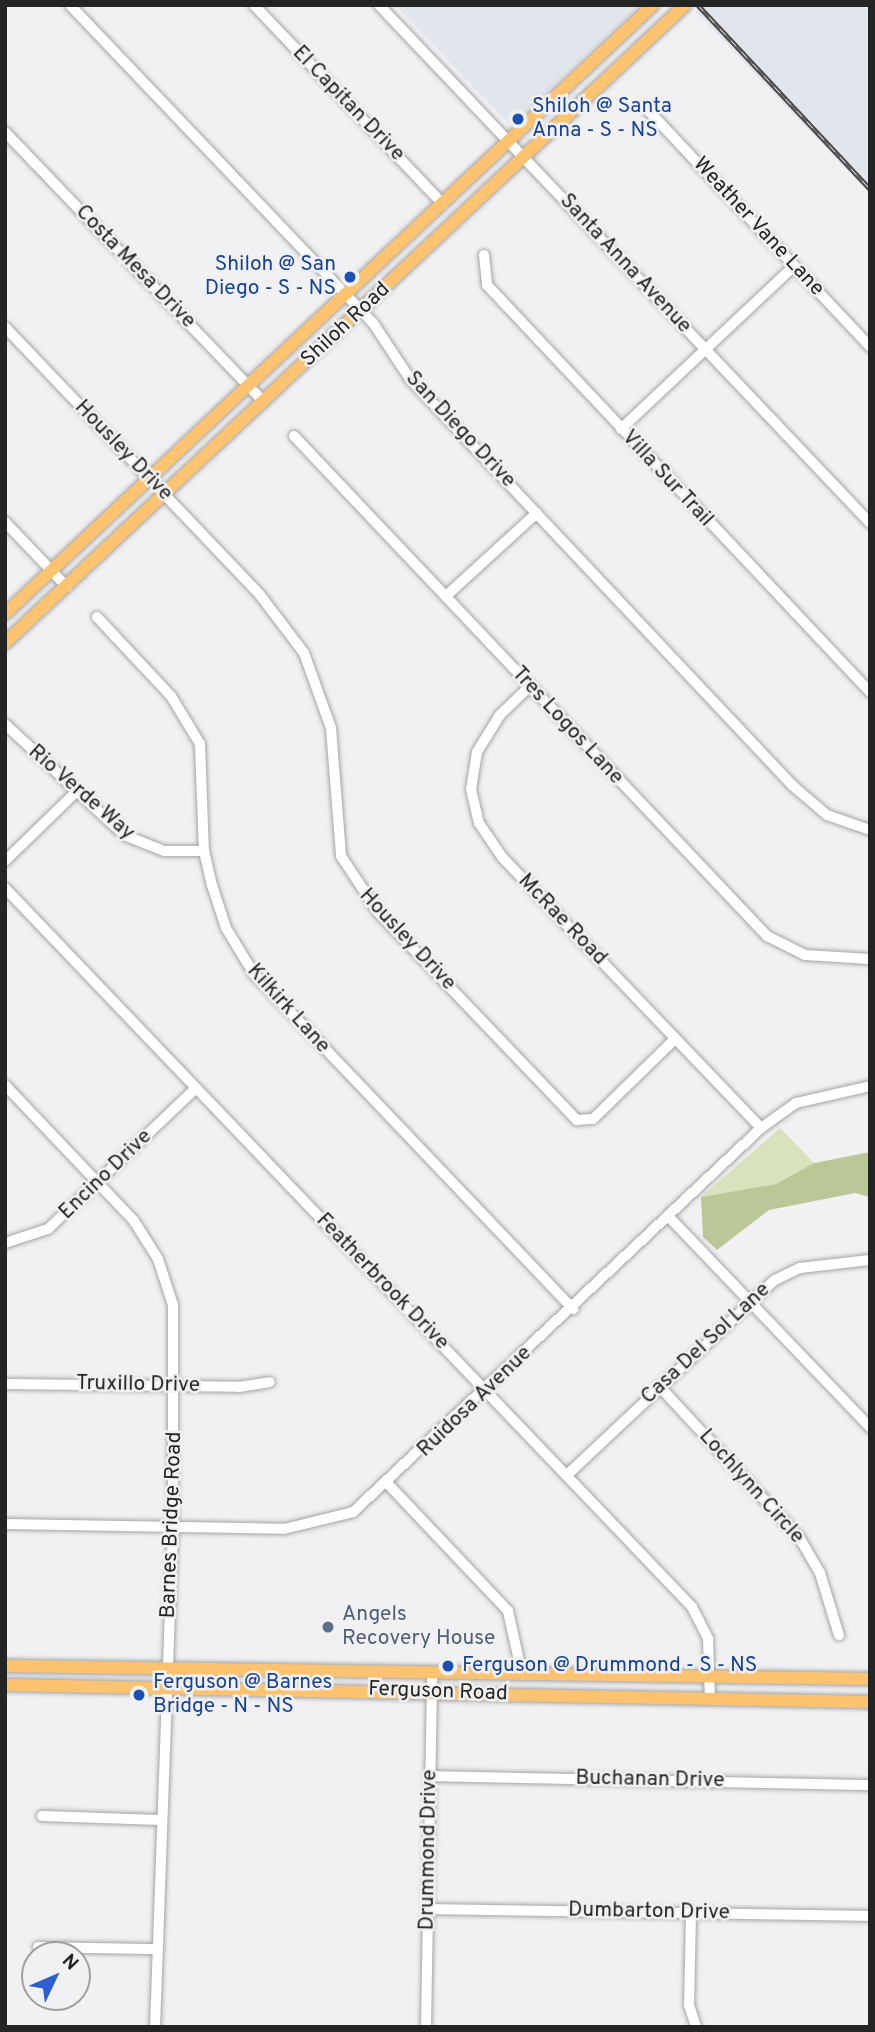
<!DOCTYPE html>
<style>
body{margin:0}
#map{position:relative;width:875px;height:2032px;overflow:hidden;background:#f1f1f3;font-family:Overpass,sans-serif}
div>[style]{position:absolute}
.built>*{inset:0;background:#e1e5ec}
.green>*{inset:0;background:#d8e3be}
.forest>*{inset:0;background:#bac897}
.roads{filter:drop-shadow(0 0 2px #a4a5a6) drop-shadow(0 0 2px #a4a5a6)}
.minor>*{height:10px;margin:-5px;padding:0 5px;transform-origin:5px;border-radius:5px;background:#fff}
.major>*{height:12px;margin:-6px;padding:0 6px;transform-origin:6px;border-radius:6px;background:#fec371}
.rail>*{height:5px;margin-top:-2.5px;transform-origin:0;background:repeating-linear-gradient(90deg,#f1f1f3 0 8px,#4b4b4c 0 16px);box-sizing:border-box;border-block:2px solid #4b4b4c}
.dots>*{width:19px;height:19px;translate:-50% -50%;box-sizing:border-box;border:4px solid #f1f1f3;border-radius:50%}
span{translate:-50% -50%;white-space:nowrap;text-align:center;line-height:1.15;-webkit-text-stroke:5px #f1f1f3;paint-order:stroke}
.street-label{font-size:21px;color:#232424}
.transit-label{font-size:21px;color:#164399}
.left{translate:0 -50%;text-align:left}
.right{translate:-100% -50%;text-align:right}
.service-label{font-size:21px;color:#4e5e75}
.frame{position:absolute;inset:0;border:7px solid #232424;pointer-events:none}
.north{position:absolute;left:21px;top:1941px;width:70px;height:70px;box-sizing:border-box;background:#f1f1f3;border:2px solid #9f9fa0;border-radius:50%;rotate:46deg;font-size:19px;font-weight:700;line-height:28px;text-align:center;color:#232424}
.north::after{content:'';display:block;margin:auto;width:24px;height:32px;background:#2d60ce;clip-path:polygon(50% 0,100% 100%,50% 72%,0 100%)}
</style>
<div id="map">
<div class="built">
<div style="clip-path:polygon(395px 5px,640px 5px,511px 126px)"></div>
<div style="clip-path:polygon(703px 5px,870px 5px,870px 194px,696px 12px)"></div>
</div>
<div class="green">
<div style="clip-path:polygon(780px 1128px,814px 1163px,776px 1184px,701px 1197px)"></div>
</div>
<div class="forest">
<div style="clip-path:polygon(870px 1152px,870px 1197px,855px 1193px,769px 1210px,717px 1250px,703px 1237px,701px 1197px,776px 1184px,814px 1163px)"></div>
</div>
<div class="roads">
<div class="minor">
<div style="left:70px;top:5px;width:439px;rotate:46.4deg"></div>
<div style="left:373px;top:323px;width:67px;rotate:56.5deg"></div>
<div style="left:410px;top:379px;width:557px;rotate:46.74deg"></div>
<div style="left:792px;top:785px;width:46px;rotate:40.6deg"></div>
<div style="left:827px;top:815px;width:46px;rotate:19.2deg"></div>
<div style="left:254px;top:5px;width:274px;rotate:46.5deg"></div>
<div style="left:379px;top:5px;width:714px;rotate:46.53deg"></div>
<div style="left:645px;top:107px;width:329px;rotate:46.8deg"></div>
<div style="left:5px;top:132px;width:374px;rotate:46.2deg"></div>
<div style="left:484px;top:255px;width:30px;rotate:84deg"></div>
<div style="left:487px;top:285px;width:559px;rotate:46.74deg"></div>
<div style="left:5px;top:327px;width:370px;rotate:46.4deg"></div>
<div style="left:260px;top:595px;width:73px;rotate:52.8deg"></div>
<div style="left:304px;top:653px;width:80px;rotate:70.2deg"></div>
<div style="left:331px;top:728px;width:128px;rotate:85.5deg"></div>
<div style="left:341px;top:856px;width:67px;rotate:56.5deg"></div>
<div style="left:378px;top:912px;width:288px;rotate:46.3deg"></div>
<div style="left:577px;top:1120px;width:16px;rotate:-4deg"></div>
<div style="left:593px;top:1119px;width:115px;rotate:-44.3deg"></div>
<div style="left:621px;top:429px;width:238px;rotate:-43.3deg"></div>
<div style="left:294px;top:436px;width:688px;rotate:46.59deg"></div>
<div style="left:767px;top:936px;width:42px;rotate:26.6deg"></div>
<div style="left:805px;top:955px;width:65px;rotate:3.5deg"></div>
<div style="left:5px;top:522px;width:90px;rotate:46.4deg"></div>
<div style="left:446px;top:596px;width:123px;rotate:-42.4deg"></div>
<div style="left:97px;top:617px;width:108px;rotate:46.9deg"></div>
<div style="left:171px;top:696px;width:56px;rotate:58.9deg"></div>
<div style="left:200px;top:744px;width:107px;rotate:87.9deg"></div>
<div style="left:204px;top:851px;width:35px;rotate:77deg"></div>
<div style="left:212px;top:885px;width:45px;rotate:72deg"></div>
<div style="left:226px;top:928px;width:54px;rotate:58.7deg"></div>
<div style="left:254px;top:974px;width:463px;rotate:46.4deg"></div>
<div style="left:530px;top:686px;width:42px;rotate:136deg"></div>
<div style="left:500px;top:715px;width:44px;rotate:121.9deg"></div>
<div style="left:477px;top:752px;width:37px;rotate:99deg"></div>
<div style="left:471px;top:789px;width:35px;rotate:77deg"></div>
<div style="left:479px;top:823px;width:41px;rotate:55.9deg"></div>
<div style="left:502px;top:857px;width:375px;rotate:46.3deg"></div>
<div style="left:5px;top:724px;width:163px;rotate:43deg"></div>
<div style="left:124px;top:835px;width:43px;rotate:21.8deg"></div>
<div style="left:164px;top:851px;width:40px"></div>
<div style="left:5px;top:861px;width:99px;rotate:-44.2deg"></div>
<div style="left:5px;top:888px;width:994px;rotate:46.3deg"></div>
<div style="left:692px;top:1607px;width:36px;rotate:63deg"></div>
<div style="left:708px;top:1639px;width:60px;rotate:88.1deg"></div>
<div style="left:5px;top:1085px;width:187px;rotate:46.5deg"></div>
<div style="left:134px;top:1221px;width:45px;rotate:57.7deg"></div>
<div style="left:158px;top:1259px;width:48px;rotate:71.9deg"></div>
<div style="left:173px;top:1305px;width:222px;rotate:90deg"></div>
<div style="left:173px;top:1527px;width:500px;rotate:92.06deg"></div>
<div style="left:669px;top:1217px;width:291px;rotate:46.3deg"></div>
<div style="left:5px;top:1243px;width:45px;rotate:-18deg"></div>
<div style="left:48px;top:1229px;width:204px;rotate:-43.6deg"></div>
<div style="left:5px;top:1384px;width:234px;rotate:0.7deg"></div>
<div style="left:239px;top:1387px;width:31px;rotate:-9deg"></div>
<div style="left:660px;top:1387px;width:205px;rotate:47.2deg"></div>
<div style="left:799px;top:1537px;width:42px;rotate:59.7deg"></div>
<div style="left:820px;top:1573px;width:65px;rotate:73deg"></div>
<div style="left:567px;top:1475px;width:285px;rotate:-43.2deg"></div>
<div style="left:775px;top:1280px;width:28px;rotate:-26deg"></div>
<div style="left:800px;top:1268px;width:70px;rotate:-6.5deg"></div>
<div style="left:388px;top:1484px;width:175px;rotate:46.6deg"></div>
<div style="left:508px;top:1611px;width:65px;rotate:77.5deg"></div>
<div style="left:5px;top:1524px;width:279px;rotate:1deg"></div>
<div style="left:284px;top:1529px;width:71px;rotate:-13.8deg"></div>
<div style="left:353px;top:1512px;width:560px;rotate:-43.26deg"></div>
<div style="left:761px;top:1128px;width:43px;rotate:-35.5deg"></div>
<div style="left:796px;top:1103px;width:76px;rotate:-12.9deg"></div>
<div style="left:430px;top:1776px;width:440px;rotate:1.2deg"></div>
<div style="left:42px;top:1816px;width:120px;rotate:1.9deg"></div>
<div style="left:428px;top:1909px;width:442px;rotate:0.9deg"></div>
<div style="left:691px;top:1913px;width:92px;rotate:91.2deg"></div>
<div style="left:689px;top:2005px;width:23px;rotate:72deg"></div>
<div style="left:38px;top:1947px;width:120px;rotate:1deg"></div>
<div style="left:426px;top:2027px;width:354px;rotate:-89deg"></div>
</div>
<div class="major">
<div style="left:5px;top:614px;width:889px;rotate:-43.22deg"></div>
<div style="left:5px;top:643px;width:932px;rotate:-43.17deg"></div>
<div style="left:5px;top:1666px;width:865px;rotate:0.86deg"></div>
<div style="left:5px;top:1685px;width:865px;rotate:1.13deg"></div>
</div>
</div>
<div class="rail">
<div style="left:698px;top:5px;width:252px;rotate:46.9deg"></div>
</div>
<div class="dots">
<div style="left:518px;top:119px;background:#1a4fb4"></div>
<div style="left:350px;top:277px;background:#1a4fb4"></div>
<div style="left:328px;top:1627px;background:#5c6f8a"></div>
<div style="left:448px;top:1666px;background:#1a4fb4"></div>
<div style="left:139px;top:1695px;background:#1a4fb4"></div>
</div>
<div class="street-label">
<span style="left:348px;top:104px;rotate:46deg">El Capitan Drive</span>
<span style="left:758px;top:227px;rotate:47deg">Weather Vane Lane</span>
<span style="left:625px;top:264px;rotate:47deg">Santa Anna Avenue</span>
<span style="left:135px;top:267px;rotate:46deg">Costa Mesa Drive</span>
<span style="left:346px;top:325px;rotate:-43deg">Shiloh Road</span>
<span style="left:460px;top:430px;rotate:47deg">San Diego Drive</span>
<span style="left:123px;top:451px;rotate:46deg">Housley Drive</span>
<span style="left:667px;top:479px;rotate:47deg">Villa Sur Trail</span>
<span style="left:567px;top:726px;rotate:47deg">Tres Logos Lane</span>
<span style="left:81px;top:793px;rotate:41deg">Rio Verde Way</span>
<span style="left:562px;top:920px;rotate:46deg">McRae Road</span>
<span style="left:407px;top:940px;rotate:47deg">Housley Drive</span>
<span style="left:288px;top:1009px;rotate:48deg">Kilkirk Lane</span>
<span style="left:106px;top:1175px;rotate:-44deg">Encino Drive</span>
<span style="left:382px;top:1282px;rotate:46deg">Featherbrook Drive</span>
<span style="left:706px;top:1344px;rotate:-43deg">Casa Del Sol Lane</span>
<span style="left:138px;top:1385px;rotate:1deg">Truxillo Drive</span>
<span style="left:475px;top:1402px;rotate:-44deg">Ruidosa Avenue</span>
<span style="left:751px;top:1487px;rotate:48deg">Lochlynn Circle</span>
<span style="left:172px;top:1525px;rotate:-88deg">Barnes Bridge Road</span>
<span style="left:438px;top:1692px;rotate:2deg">Ferguson Road</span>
<span style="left:650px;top:1780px;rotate:1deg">Buchanan Drive</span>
<span style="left:429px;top:1850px;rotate:-89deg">Drummond Drive</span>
<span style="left:649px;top:1912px;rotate:1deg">Dumbarton Drive</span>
</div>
<div class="transit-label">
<span class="left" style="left:532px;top:119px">Shiloh @ Santa<br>Anna - S - NS</span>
<span class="right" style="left:336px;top:277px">Shiloh @ San<br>Diego - S - NS</span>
<span class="left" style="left:462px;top:1666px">Ferguson @ Drummond - S - NS</span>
<span class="left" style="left:153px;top:1695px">Ferguson @ Barnes<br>Bridge - N - NS</span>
</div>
<div class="service-label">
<span class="left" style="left:342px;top:1627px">Angels<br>Recovery House</span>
</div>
<div class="frame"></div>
<div class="north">N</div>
</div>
